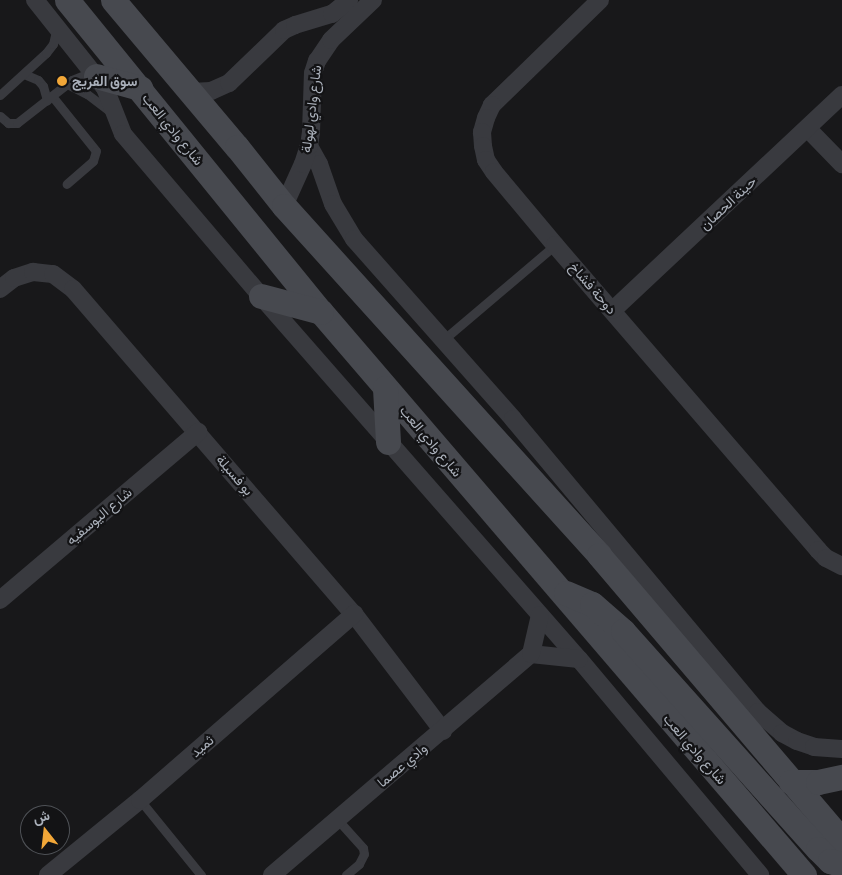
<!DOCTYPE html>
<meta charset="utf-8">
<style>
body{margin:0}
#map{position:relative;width:842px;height:875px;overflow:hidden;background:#18181a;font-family:Commissioner,Vazirmatn,sans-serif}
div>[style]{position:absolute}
.lane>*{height:9px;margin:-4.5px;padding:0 4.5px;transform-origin:4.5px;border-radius:4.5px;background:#393a3f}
.street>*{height:18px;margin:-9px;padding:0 9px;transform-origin:9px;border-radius:9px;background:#393a3f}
.secondary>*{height:25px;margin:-12.5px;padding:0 12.5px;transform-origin:12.5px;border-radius:12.5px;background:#47494f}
.dots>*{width:14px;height:14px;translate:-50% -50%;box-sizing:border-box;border:2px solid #131315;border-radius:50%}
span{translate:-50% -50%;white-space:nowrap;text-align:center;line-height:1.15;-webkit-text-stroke:4.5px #131315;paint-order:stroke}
.poi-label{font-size:14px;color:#aab0ba;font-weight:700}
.left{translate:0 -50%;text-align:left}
.street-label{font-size:14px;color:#aab0ba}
.north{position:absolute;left:20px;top:805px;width:50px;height:50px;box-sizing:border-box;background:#131315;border:1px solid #4f5257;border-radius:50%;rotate:344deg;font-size:14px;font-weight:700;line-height:20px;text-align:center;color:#aab0ba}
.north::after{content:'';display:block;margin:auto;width:18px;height:22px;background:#f2a738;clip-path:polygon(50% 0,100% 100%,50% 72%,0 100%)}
</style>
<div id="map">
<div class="lane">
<div style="left:24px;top:74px;width:15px;rotate:23deg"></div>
<div style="left:38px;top:80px;width:8px;rotate:50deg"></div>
<div style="left:43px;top:86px;width:15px;rotate:74deg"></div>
<div style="left:67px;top:84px;width:22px;rotate:27deg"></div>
<div style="left:87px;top:94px;width:30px;rotate:37deg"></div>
<div style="left:0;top:95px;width:62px;rotate:-42.4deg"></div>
<div style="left:46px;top:53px;width:11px;rotate:-52deg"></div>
<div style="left:53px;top:44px;width:17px;rotate:-77deg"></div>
<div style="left:52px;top:96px;width:70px;rotate:51.3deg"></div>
<div style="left:96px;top:151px;width:10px;rotate:107deg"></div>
<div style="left:93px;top:161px;width:35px;rotate:139deg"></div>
<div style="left:0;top:116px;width:11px;rotate:41deg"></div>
<div style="left:8px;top:123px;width:9px"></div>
<div style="left:17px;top:123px;width:70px;rotate:-38deg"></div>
<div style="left:72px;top:80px;width:16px;rotate:-22deg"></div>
<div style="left:87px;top:74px;width:6px;rotate:9deg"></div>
<div style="left:443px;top:340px;width:147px;rotate:-40.3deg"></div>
<div style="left:140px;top:800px;width:97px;rotate:50.9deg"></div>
<div style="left:337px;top:819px;width:39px;rotate:48deg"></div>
<div style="left:363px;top:848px;width:6px;rotate:81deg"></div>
<div style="left:364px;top:854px;width:11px;rotate:117deg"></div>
<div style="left:359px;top:864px;width:17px;rotate:140deg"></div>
</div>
<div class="street">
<div style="left:35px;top:0;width:112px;rotate:51.5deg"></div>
<div style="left:105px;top:88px;width:49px;rotate:68.6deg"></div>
<div style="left:123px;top:134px;width:213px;rotate:49.6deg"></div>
<div style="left:261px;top:296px;width:483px;rotate:48.8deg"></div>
<div style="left:579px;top:659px;width:282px;rotate:50deg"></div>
<div style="left:600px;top:0;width:151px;rotate:135.8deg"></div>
<div style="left:492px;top:105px;width:14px;rotate:115deg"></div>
<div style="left:486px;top:118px;width:15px;rotate:106deg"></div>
<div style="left:482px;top:132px;width:14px;rotate:86deg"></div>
<div style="left:483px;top:146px;width:14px;rotate:78deg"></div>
<div style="left:486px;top:160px;width:14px;rotate:56deg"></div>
<div style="left:494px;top:172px;width:95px;rotate:50.1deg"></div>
<div style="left:555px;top:245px;width:403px;rotate:49.2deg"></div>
<div style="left:818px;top:550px;width:11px;rotate:45deg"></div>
<div style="left:826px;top:558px;width:18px;rotate:27deg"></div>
<div style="left:191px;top:92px;width:20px;rotate:-3deg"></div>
<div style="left:211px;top:91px;width:20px;rotate:-24deg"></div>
<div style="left:229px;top:83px;width:76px;rotate:-43.9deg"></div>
<div style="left:284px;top:30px;width:12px;rotate:-24deg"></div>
<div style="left:295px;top:25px;width:39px;rotate:-17deg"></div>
<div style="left:332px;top:14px;width:22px;rotate:-39deg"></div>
<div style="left:808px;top:129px;width:49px;rotate:45.8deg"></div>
<div style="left:309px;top:146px;width:21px;rotate:61deg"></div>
<div style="left:319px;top:164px;width:42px;rotate:70.7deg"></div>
<div style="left:333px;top:204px;width:41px;rotate:59deg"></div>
<div style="left:354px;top:239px;width:240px;rotate:48.5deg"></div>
<div style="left:513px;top:419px;width:382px;rotate:50.1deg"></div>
<div style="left:758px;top:712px;width:32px;rotate:41deg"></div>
<div style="left:782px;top:733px;width:17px;rotate:28deg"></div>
<div style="left:797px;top:741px;width:18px;rotate:19deg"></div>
<div style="left:814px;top:747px;width:28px;rotate:4deg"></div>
<div style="left:284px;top:206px;width:46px;rotate:-65.7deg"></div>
<div style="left:303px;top:164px;width:19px;rotate:-72deg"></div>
<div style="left:309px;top:146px;width:14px;rotate:-82deg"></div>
<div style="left:311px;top:132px;width:59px;rotate:-88.1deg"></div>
<div style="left:313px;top:73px;width:13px;rotate:-72deg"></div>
<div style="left:317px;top:61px;width:25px;rotate:-56deg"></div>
<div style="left:331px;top:40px;width:58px;rotate:-43.6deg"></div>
<div style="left:0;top:289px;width:18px;rotate:-38deg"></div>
<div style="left:14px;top:278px;width:20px;rotate:-18deg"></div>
<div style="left:33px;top:272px;width:20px;rotate:6deg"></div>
<div style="left:53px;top:274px;width:25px;rotate:37deg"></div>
<div style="left:73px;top:289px;width:430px;rotate:49.2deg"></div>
<div style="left:354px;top:614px;width:147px;rotate:52.7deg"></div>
<div style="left:613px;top:310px;width:314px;rotate:-43.2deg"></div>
<div style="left:0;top:600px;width:260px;rotate:-40.3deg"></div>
<div style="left:531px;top:654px;width:48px;rotate:5.9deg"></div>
<div style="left:48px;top:875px;width:119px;rotate:-39.2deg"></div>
<div style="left:140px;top:800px;width:284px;rotate:-41deg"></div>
<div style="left:272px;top:875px;width:340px;rotate:-40.5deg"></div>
<div style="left:531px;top:654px;width:40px;rotate:-77deg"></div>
</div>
<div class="secondary">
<div style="left:67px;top:0;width:402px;rotate:50.9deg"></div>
<div style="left:321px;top:312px;width:742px;rotate:49.37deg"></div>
<div style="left:113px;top:0;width:192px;rotate:49.9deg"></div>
<div style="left:237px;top:147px;width:75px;rotate:51.5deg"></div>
<div style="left:284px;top:206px;width:470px;rotate:47.9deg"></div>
<div style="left:599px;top:555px;width:375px;rotate:49.6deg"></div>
<div style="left:96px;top:76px;width:46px;rotate:15.3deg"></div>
<div style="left:261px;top:296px;width:62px;rotate:14.9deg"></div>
<div style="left:385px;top:388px;width:54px;rotate:86.8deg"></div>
<div style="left:566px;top:593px;width:28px;rotate:23deg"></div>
<div style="left:592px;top:604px;width:41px;rotate:41.1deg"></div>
<div style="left:623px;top:631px;width:292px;rotate:48.2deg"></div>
<div style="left:818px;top:849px;width:17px;rotate:45deg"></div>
<div style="left:830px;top:861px;width:13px;rotate:18deg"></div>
<div style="left:791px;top:782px;width:27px"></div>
<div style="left:818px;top:782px;width:25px;rotate:-12deg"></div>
</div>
<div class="dots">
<div style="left:62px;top:81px;background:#f2a738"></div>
</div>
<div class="poi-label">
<span class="left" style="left:72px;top:81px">سوق الفريج</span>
</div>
<div class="street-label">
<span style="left:311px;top:109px;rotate:-83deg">شارع وادي لهولة</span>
<span style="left:173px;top:129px;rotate:51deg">شارع وادي العب</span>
<span style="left:728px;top:203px;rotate:-43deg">حينة الحصان</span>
<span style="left:593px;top:288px;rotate:49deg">دوحة فشاخ</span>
<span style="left:431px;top:441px;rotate:50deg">شارع وادي العب</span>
<span style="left:235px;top:475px;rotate:49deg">بو فسيلة</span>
<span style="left:99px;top:516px;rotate:-40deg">شارع اليوسفيه</span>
<span style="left:202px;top:746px;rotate:-41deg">ثميد</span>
<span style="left:695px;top:749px;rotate:49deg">شارع وادي العب</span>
<span style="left:402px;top:765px;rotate:-40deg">وادي عصما</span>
</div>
<div class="north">ش</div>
</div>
